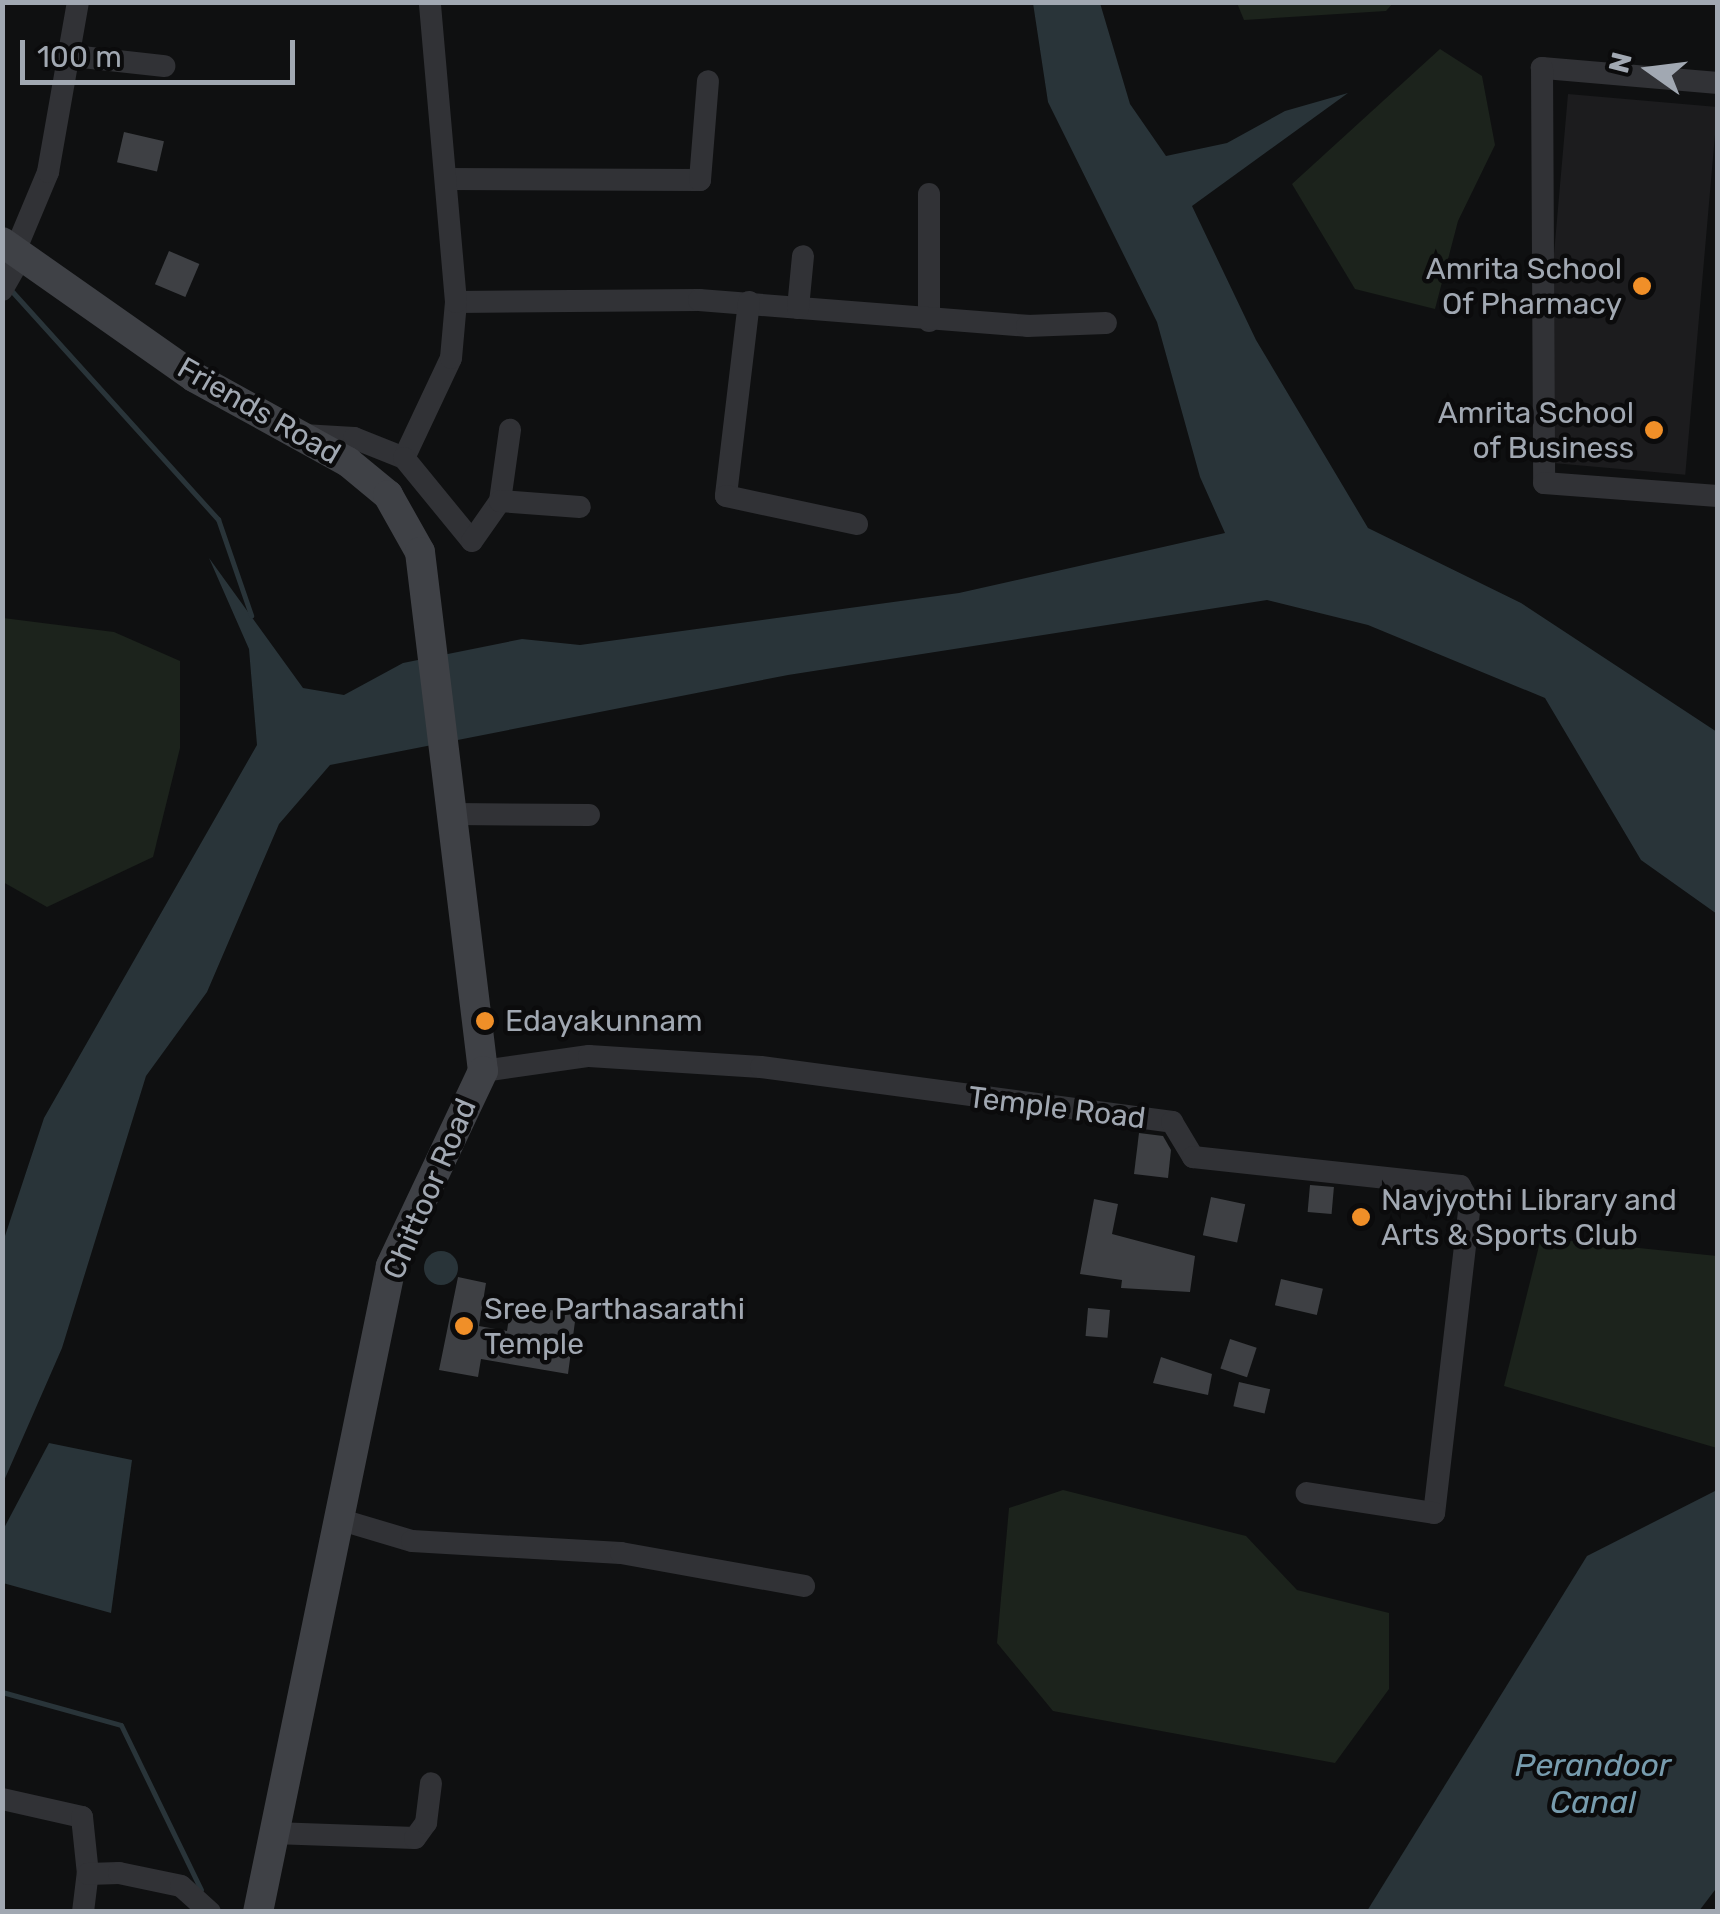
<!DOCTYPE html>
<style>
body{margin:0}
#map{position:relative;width:1720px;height:1914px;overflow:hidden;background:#0f1011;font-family:Rubik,sans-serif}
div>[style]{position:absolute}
.built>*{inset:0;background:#1c1c1e;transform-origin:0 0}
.green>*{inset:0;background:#1c231c}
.water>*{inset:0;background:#293439}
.round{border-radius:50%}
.stream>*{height:5px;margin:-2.5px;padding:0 2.5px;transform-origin:2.5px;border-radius:2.5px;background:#293439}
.building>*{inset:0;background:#3e4044;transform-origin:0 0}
.minor>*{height:22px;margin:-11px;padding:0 11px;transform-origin:11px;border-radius:11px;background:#313236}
.secondary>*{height:30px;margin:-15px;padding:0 15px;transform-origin:15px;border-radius:15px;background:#3f4146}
.dots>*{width:28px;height:28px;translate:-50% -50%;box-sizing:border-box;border:5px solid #0b0b0c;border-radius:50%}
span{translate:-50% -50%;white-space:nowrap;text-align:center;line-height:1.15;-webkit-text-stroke:9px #0b0b0c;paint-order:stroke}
.poi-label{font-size:30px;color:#a1a8b2}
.right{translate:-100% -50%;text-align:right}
.left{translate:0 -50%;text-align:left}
.street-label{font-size:30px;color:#a1a8b2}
.water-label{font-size:32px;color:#779cae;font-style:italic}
.frame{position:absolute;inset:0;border:5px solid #a1a8b2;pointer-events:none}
.north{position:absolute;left:1600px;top:20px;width:100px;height:100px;-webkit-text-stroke:8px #0b0b0c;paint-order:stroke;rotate:284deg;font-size:28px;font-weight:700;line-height:40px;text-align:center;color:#a1a8b2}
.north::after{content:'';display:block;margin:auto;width:35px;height:45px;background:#a1a8b2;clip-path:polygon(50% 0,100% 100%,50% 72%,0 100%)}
.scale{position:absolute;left:20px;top:40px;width:275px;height:45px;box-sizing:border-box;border:5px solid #a1a8b2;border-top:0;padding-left:12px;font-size:30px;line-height:35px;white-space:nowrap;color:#a1a8b2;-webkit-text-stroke:8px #0b0b0c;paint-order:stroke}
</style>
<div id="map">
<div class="built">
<div style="left:1568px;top:94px;width:150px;height:369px;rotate:5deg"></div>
</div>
<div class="green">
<div style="clip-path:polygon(1237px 3px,1393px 3px,1386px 11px,1244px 20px)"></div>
<div style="clip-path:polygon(1440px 49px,1482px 76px,1495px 145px,1458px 221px,1435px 309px,1355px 289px,1292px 184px)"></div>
<div style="clip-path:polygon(3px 618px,114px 632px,180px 661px,180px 748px,153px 857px,47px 907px,3px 882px)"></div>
<div style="clip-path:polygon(1541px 1238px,1717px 1256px,1717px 1448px,1504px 1386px)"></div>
<div style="clip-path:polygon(1063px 1490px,1246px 1536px,1297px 1590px,1389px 1613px,1389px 1689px,1335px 1763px,1053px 1711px,997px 1643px,1009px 1508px)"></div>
</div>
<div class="water">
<div style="clip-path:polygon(1033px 3px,1100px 3px,1130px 104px,1166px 156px,1227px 143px,1285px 111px,1348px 93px,1192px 206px,1256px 340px,1368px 528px,1521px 603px,1717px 732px,1717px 914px,1641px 860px,1545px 698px,1368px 625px,1267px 600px,788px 675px,330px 765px,279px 824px,207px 992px,146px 1076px,62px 1348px,3px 1483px,3px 1242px,44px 1118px,257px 745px,249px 649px,209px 558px,303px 688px,344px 695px,403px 663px,522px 639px,580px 645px,959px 593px,1225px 533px,1200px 477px,1157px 322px,1048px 102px)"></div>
<div class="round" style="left:424px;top:1251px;width:34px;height:34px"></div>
<div style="clip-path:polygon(49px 1443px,132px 1460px,111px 1613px,3px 1583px,3px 1530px)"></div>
<div style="clip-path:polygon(1717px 1490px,1718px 1886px,1699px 1911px,1367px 1911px,1587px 1556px)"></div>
</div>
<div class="stream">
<div style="left:9px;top:288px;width:312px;rotate:47.9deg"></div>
<div style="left:218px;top:519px;width:102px;rotate:71deg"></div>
<div style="left:2px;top:1692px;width:123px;rotate:15.5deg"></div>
<div style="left:121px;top:1725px;width:183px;rotate:64.1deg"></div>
</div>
<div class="building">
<div style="left:124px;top:132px;width:41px;height:31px;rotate:13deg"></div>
<div style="left:169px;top:251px;width:33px;height:36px;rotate:23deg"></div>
<div style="clip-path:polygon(1139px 1133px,1163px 1136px,1171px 1150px,1168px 1178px,1134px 1174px)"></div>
<div style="left:1310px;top:1185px;width:24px;height:27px;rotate:5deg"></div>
<div style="left:1211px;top:1197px;width:35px;height:39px;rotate:12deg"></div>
<div style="clip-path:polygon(1094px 1199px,1118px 1204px,1112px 1234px,1195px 1256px,1190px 1292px,1121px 1288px,1122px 1280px,1080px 1274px)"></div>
<div style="clip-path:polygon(458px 1277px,486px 1283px,479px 1326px,507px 1331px,511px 1304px,576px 1314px,568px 1374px,481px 1359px,478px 1377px,439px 1370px)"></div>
<div style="left:1281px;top:1279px;width:43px;height:27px;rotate:13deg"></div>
<div style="left:1088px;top:1308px;width:22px;height:28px;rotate:5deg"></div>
<div style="left:1230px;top:1339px;width:28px;height:31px;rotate:18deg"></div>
<div style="clip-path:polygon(1161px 1357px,1212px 1374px,1208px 1395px,1153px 1383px)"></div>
<div style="left:1239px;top:1382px;width:32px;height:25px;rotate:13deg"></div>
</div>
<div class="minor">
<div style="left:73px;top:56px;width:92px;rotate:6.3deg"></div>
<div style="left:1718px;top:83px;width:177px;rotate:-175.1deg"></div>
<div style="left:1542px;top:68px;width:415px;rotate:89.7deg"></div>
<div style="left:1544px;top:483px;width:174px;rotate:4.3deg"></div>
<div style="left:446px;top:179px;width:254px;rotate:0.2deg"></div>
<div style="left:700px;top:180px;width:99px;rotate:-85.4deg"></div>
<div style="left:929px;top:194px;width:127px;rotate:90deg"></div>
<div style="left:15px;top:251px;width:86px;rotate:-67.3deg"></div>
<div style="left:48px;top:172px;width:173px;rotate:-80deg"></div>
<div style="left:2px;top:290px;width:40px;rotate:-60.3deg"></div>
<div style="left:456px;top:302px;width:243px;rotate:-0.5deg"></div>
<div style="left:699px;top:300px;width:329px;rotate:4.5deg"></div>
<div style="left:1027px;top:326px;width:79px;rotate:-2.2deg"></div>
<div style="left:749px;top:302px;width:195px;rotate:96.8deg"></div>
<div style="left:726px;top:496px;width:134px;rotate:12.1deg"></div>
<div style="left:798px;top:308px;width:52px;rotate:-84.5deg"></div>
<div style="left:303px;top:435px;width:51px;rotate:3.4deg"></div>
<div style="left:354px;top:438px;width:54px;rotate:21.8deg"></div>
<div style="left:404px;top:458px;width:110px;rotate:-64.8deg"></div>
<div style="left:451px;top:358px;width:56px;rotate:-84.9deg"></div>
<div style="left:456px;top:302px;width:301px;rotate:-95deg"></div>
<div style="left:404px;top:458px;width:107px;rotate:50.7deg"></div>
<div style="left:472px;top:541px;width:49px;rotate:-55deg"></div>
<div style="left:500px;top:501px;width:72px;rotate:-82deg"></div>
<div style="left:500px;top:501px;width:80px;rotate:4.3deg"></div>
<div style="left:453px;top:814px;width:136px;rotate:0.4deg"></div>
<div style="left:483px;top:1071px;width:107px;rotate:-8.1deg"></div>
<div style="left:589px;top:1056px;width:172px;rotate:3.7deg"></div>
<div style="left:761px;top:1067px;width:415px;rotate:7.6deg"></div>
<div style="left:1172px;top:1122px;width:41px;rotate:59deg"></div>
<div style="left:1193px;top:1157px;width:269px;rotate:6.2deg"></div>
<div style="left:1460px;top:1186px;width:20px;rotate:60deg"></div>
<div style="left:1470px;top:1203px;width:312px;rotate:96.6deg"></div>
<div style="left:1434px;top:1513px;width:129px;rotate:-171.1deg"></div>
<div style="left:338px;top:1519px;width:77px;rotate:16.6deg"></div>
<div style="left:412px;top:1541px;width:209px;rotate:3.3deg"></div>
<div style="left:621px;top:1553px;width:186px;rotate:10.2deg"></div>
<div style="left:2px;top:1799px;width:82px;rotate:12.7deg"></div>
<div style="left:82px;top:1817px;width:57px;rotate:84deg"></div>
<div style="left:273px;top:1833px;width:142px;rotate:2deg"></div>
<div style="left:415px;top:1838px;width:19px;rotate:-54deg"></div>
<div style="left:426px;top:1823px;width:40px;rotate:-82.9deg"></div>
<div style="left:83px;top:1912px;width:38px;rotate:-83deg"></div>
<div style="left:88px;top:1874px;width:31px;rotate:-2deg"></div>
<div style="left:119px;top:1873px;width:63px;rotate:11.8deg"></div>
<div style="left:181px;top:1886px;width:39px;rotate:42deg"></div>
</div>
<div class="secondary">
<div style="left:2px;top:242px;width:235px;rotate:35.1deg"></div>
<div style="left:194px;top:377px;width:176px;rotate:28.9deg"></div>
<div style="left:348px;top:462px;width:52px;rotate:39.5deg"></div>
<div style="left:388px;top:495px;width:65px;rotate:60.7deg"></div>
<div style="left:420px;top:552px;width:523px;rotate:83.08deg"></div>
<div style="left:483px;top:1071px;width:216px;rotate:115.3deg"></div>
<div style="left:391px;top:1266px;width:660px;rotate:101.63deg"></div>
</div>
<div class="dots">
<div style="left:1642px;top:286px;background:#f08f28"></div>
<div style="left:1654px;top:430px;background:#f08f28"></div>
<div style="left:485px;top:1021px;background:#f08f28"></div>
<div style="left:1361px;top:1217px;background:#f08f28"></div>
<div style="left:464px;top:1326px;background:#f08f28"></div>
</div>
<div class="poi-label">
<span class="right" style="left:1622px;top:286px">Amrita School<br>Of Pharmacy</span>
<span class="right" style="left:1634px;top:430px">Amrita School<br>of Business</span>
<span class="left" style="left:505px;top:1021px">Edayakunnam</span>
<span class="left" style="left:1381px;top:1217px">Navjyothi Library and<br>Arts &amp; Sports Club</span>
<span class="left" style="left:484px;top:1326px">Sree Parthasarathi<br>Temple</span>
</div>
<div class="street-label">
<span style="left:259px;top:411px;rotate:30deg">Friends Road</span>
<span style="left:1057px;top:1108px;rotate:7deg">Temple Road</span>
<span style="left:430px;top:1189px;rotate:-67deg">Chittoor Road</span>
</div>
<div class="water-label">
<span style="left:1593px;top:1784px">Perandoor<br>Canal</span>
</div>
<div class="frame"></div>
<div class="north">N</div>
<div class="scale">100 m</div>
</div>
